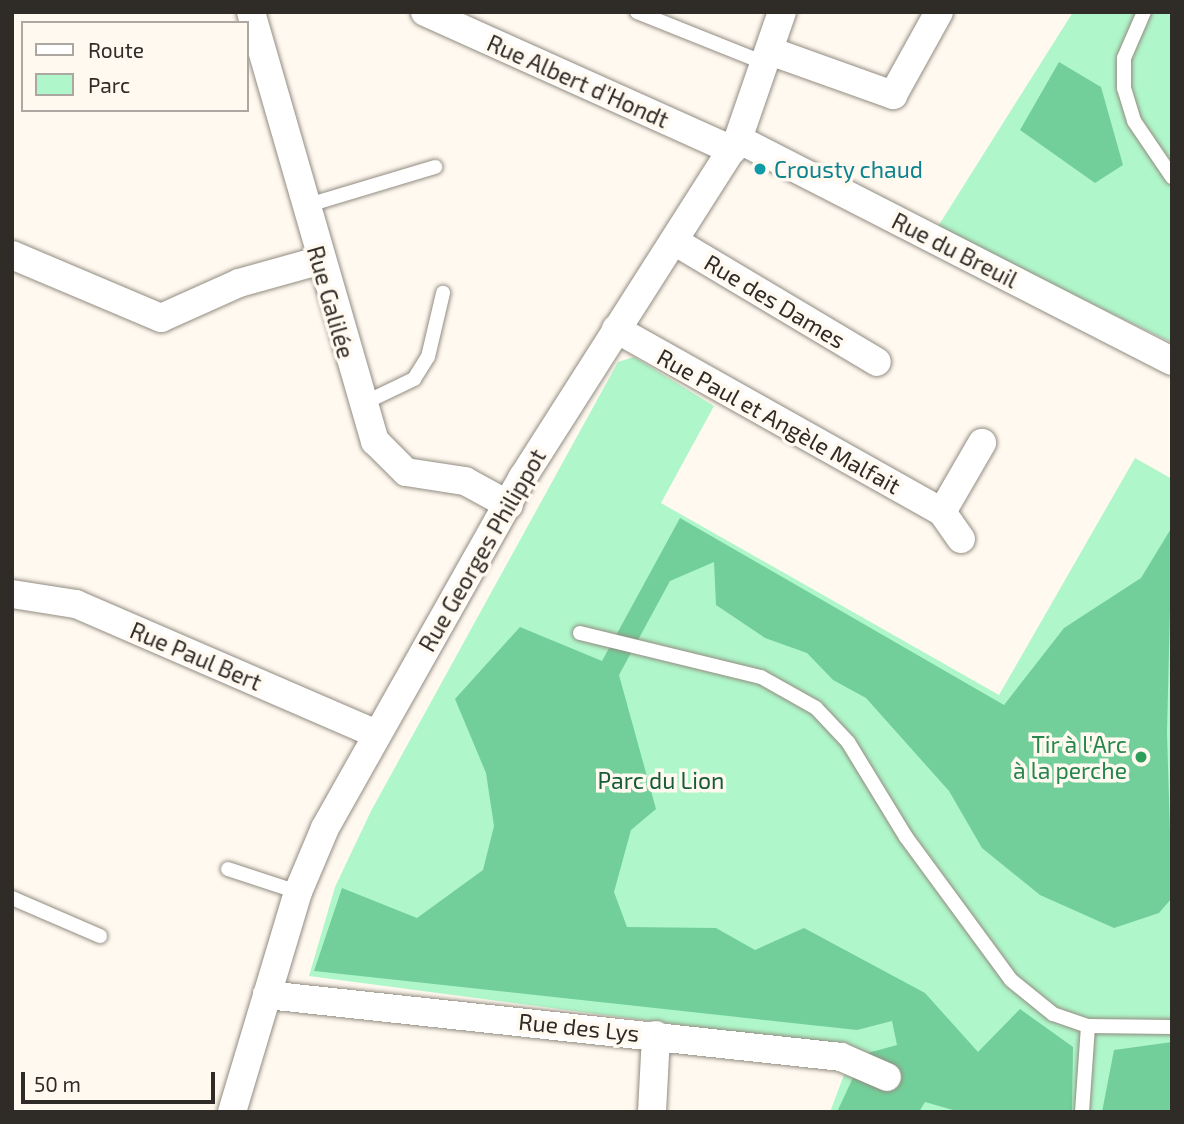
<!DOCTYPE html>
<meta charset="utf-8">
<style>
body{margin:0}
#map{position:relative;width:1184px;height:1124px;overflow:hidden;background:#fff9f0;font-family:"Exo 2",sans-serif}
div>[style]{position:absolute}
.green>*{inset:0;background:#aff7ca}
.forest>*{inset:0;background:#73cf99}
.roads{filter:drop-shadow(0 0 2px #928c81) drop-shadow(0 0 2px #928c81)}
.service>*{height:14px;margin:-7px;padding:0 7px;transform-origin:7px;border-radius:7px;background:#fff}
.minor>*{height:28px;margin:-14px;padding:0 14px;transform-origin:14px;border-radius:14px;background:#fff}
.dots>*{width:19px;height:19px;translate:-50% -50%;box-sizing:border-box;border:4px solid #fff9f0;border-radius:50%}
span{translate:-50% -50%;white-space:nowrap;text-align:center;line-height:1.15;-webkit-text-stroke:7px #fff9f0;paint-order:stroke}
.street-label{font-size:23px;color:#2f2c28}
.culture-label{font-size:23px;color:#0d838f}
.left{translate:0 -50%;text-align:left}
.leisure-label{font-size:23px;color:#27864d}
.right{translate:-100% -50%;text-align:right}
.park-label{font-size:23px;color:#175b39}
.frame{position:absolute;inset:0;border:14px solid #2f2c28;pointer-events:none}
.legend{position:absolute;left:21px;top:21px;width:228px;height:91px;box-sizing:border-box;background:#fff9f0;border:2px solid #aca7a0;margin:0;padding:9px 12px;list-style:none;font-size:21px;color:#2f2c28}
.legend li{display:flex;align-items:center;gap:14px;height:35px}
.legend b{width:35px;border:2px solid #aca7a0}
.scale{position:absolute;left:21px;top:1072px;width:194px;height:32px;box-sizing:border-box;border:4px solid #2f2c28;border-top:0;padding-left:9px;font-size:21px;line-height:24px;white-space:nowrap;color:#2f2c28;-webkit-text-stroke:5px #fff9f0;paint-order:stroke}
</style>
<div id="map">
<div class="green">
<div style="clip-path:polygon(1073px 12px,1172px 12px,1172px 343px,937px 228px)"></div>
<div style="clip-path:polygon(634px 357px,714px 406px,661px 503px,999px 695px,1135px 458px,1172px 479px,1172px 1112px,830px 1112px,854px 1048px,309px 976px,335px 887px,371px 811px,618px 362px)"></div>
</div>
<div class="forest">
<div style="clip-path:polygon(1059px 62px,1101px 87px,1123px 165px,1095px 183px,1020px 130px)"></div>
<div style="clip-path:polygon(680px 518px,1004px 705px,1064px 628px,1141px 578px,1172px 527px,1167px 733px,1172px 898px,1159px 913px,1114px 928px,1040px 895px,982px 848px,949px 791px,866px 698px,833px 680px,807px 653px,765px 638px,716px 605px,714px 562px,670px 581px,619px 675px,656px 809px,631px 830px,614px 892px,627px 927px,716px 928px,755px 950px,804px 928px,925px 993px,978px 1052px,1020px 1009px,1073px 1047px,1072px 1112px,960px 1112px,925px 1102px,919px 1112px,837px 1112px,864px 1054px,897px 1045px,892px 1021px,857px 1030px,314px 971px,342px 888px,417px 918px,483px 870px,494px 826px,486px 773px,455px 699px,520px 627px,602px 661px)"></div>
<div style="clip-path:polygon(1172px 1042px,1172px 1112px,1102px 1112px,1114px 1050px)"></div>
</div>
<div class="roads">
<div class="service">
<div style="left:637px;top:12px;width:140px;rotate:21.8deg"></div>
<div style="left:1144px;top:12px;width:50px;rotate:113.5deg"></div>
<div style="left:1124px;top:58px;width:30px;rotate:90deg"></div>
<div style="left:1124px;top:88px;width:34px;rotate:73deg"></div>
<div style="left:1134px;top:121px;width:68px;rotate:55.8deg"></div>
<div style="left:305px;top:206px;width:136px;rotate:-16.7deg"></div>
<div style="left:362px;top:404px;width:58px;rotate:-25.7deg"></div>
<div style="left:414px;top:379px;width:26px;rotate:-58deg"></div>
<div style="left:428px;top:357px;width:66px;rotate:-76.8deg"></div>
<div style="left:580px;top:633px;width:186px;rotate:13.7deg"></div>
<div style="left:761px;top:677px;width:63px;rotate:29.4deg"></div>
<div style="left:816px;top:708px;width:47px;rotate:46.7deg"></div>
<div style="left:848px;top:742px;width:111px;rotate:58.6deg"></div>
<div style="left:906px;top:837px;width:177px;rotate:53.7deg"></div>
<div style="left:1011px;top:980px;width:54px;rotate:39deg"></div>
<div style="left:1053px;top:1014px;width:37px;rotate:19deg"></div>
<div style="left:228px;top:869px;width:74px;rotate:18.2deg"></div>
<div style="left:12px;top:898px;width:96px;rotate:23.4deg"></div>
<div style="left:1082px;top:1112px;width:86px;rotate:-86deg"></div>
<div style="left:1088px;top:1026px;width:84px;rotate:0.7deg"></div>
</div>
<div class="minor">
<div style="left:251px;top:12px;width:447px;rotate:73.9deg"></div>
<div style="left:375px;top:441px;width:44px;rotate:45deg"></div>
<div style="left:406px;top:472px;width:60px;rotate:8.7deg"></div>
<div style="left:465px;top:481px;width:50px;rotate:28.6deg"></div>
<div style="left:425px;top:12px;width:337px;rotate:24.2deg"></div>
<div style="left:770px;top:51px;width:131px;rotate:19.7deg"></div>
<div style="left:893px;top:95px;width:95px;rotate:-61deg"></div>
<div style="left:738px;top:139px;width:487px;rotate:27.1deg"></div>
<div style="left:674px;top:241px;width:236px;rotate:30.8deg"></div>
<div style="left:12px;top:255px;width:162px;rotate:22.9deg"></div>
<div style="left:161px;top:318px;width:85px;rotate:-24.2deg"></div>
<div style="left:239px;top:283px;width:82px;rotate:-15.6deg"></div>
<div style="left:616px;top:329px;width:374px;rotate:29.3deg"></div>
<div style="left:942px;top:512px;width:33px;rotate:55deg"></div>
<div style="left:942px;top:512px;width:80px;rotate:-59.9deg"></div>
<div style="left:12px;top:594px;width:65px;rotate:8.9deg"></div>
<div style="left:76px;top:604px;width:327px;rotate:23.4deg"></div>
<div style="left:267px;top:995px;width:577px;rotate:6.16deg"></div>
<div style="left:841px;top:1057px;width:50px;rotate:23.5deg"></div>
<div style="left:232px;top:1112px;width:230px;rotate:-73.3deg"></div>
<div style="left:298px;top:892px;width:69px;rotate:-67.1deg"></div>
<div style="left:325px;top:828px;width:403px;rotate:-60.6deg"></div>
<div style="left:523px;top:477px;width:401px;rotate:-57.5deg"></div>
<div style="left:738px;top:139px;width:134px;rotate:-70.9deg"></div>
<div style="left:652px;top:1112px;width:77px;rotate:-87deg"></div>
</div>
</div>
<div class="dots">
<div style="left:760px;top:169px;background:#0f9aa8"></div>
<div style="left:1141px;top:757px;background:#2e9e5b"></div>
</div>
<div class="street-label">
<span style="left:578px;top:81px;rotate:24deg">Rue Albert d'Hondt</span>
<span style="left:955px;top:250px;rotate:27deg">Rue du Breuil</span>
<span style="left:775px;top:301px;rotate:31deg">Rue des Dames</span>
<span style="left:331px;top:302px;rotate:74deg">Rue Galilée</span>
<span style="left:779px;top:421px;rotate:29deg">Rue Paul et Angèle Malfait</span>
<span style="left:482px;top:550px;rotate:-60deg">Rue Georges Philippot</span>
<span style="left:196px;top:656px;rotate:23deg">Rue Paul Bert</span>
<span style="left:579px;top:1027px;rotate:6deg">Rue des Lys</span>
</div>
<div class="culture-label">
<span class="left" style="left:774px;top:169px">Crousty chaud</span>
</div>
<div class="leisure-label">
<span class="right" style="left:1127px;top:757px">Tir à l'Arc<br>à la perche</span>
</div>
<div class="park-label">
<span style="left:661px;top:780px">Parc du Lion</span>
</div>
<div class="frame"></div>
<ul class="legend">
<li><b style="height:9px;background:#fff"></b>Route</li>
<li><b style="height:19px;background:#aff7ca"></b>Parc</li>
</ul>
<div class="scale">50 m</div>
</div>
